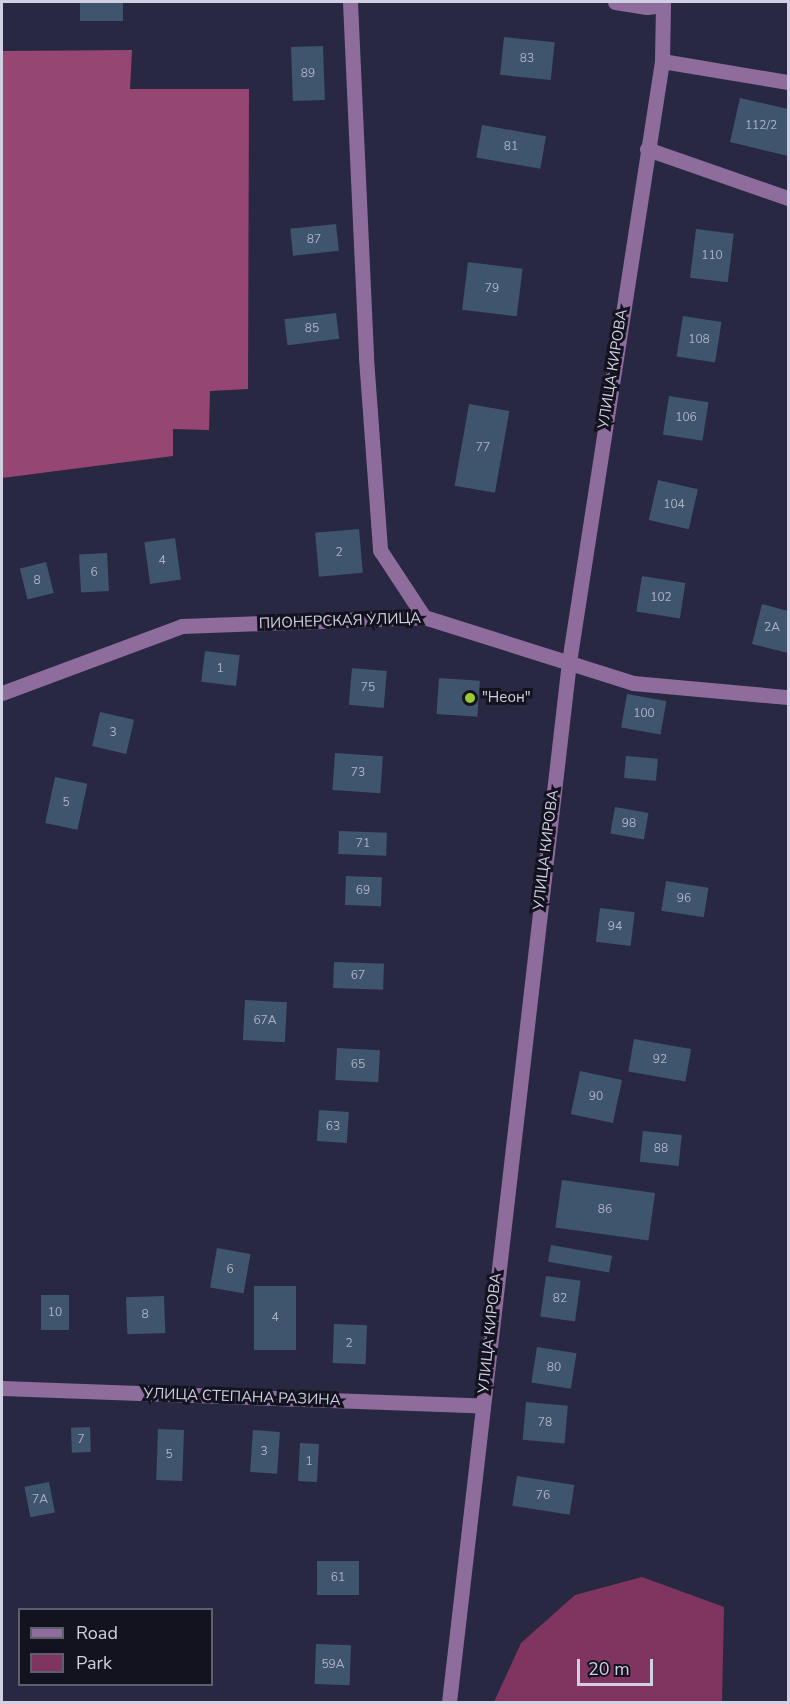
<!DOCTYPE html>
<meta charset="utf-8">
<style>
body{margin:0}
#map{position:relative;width:790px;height:1704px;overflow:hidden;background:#292843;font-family:"Nunito Sans",sans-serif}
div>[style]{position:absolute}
.green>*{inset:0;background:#803560}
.forest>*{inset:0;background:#964673}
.building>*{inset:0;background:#3f546d;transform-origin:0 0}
.minor>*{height:15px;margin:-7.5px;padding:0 7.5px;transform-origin:7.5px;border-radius:7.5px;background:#8e6c9c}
.dots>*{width:16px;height:16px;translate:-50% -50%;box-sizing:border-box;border:3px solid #13121f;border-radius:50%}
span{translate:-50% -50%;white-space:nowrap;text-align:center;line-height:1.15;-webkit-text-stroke:6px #13121f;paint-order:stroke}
.number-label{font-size:12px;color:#acb1c5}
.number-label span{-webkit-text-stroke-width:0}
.street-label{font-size:15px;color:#d0d0e2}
.poi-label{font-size:15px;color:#d0d0e2}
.left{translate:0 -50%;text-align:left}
.frame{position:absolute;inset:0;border:3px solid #d0d0e2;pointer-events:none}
.legend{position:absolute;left:18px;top:1608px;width:195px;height:78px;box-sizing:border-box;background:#13121f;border:2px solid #5f5e6d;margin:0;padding:8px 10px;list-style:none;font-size:18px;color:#d0d0e2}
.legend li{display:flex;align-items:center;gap:12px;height:30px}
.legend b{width:30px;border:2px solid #5f5e6d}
.scale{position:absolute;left:577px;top:1659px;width:76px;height:27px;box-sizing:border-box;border:3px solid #d0d0e2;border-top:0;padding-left:8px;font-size:18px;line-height:21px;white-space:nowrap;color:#d0d0e2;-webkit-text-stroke:4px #13121f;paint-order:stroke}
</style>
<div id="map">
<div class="green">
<div style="clip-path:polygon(642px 1577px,724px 1607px,722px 1702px,494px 1702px,521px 1643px,575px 1595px)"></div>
</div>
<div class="forest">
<div style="clip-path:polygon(132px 50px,130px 89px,249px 89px,248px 389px,210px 391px,209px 430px,173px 429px,173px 456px,2px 478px,2px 51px)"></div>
</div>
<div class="building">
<div style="left:80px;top:2px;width:43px;height:19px"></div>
<div style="left:504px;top:37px;width:51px;height:38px;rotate:6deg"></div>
<div style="left:323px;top:46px;width:54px;height:32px;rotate:88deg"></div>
<div style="clip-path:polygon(740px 98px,788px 109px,788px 156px,730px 142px)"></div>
<div style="left:482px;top:125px;width:65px;height:33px;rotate:10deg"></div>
<div style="left:336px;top:224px;width:27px;height:46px;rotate:84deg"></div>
<div style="left:696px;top:229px;width:38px;height:49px;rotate:7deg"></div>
<div style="left:468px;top:262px;width:55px;height:48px;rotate:7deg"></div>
<div style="left:336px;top:313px;width:26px;height:52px;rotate:83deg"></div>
<div style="left:683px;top:316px;width:39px;height:41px;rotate:9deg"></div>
<div style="left:669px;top:396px;width:40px;height:39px;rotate:9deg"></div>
<div style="left:469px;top:404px;width:41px;height:83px;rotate:10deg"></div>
<div style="left:658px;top:480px;width:41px;height:41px;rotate:13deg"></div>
<div style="left:359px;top:529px;width:44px;height:44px;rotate:85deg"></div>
<div style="left:175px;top:538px;width:42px;height:31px;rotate:82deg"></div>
<div style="left:107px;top:553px;width:38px;height:28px;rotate:87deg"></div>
<div style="left:46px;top:562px;width:32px;height:27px;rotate:76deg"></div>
<div style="left:642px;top:576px;width:44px;height:36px;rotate:9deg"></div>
<div style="clip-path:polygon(762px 604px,788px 611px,788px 653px,752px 644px)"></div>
<div style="left:205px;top:651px;width:35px;height:31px;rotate:7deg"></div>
<div style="left:352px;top:668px;width:35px;height:37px;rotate:5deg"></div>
<div style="left:439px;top:678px;width:41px;height:36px;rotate:4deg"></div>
<div style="left:627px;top:694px;width:40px;height:34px;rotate:10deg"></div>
<div style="left:100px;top:712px;width:35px;height:35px;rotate:13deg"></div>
<div style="left:335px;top:753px;width:48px;height:37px;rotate:4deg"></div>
<div style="left:626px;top:756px;width:32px;height:22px;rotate:5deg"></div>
<div style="left:55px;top:777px;width:33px;height:47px;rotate:12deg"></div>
<div style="left:615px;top:807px;width:34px;height:27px;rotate:10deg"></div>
<div style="left:339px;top:831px;width:48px;height:23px;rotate:2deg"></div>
<div style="left:346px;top:876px;width:36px;height:29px;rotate:2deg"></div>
<div style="left:666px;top:881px;width:43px;height:30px;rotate:9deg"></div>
<div style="left:600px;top:908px;width:35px;height:34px;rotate:7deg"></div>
<div style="left:334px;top:962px;width:50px;height:26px;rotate:2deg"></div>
<div style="left:245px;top:1000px;width:42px;height:40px;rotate:3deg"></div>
<div style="left:634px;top:1039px;width:58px;height:33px;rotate:10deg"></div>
<div style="left:337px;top:1048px;width:43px;height:32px;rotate:3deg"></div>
<div style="left:580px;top:1071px;width:43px;height:44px;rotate:12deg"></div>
<div style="left:319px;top:1110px;width:30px;height:31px;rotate:4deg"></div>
<div style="left:643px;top:1131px;width:39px;height:31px;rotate:6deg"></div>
<div style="left:562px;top:1180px;width:94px;height:48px;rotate:8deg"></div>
<div style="left:551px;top:1245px;width:62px;height:17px;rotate:10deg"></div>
<div style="left:217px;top:1248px;width:34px;height:40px;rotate:10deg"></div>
<div style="left:546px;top:1276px;width:35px;height:41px;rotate:8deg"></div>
<div style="left:254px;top:1286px;width:42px;height:64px"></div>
<div style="left:69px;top:1295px;width:35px;height:28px;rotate:90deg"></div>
<div style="left:164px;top:1296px;width:37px;height:38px;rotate:88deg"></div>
<div style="left:334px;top:1324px;width:33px;height:39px;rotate:2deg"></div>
<div style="left:537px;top:1347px;width:40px;height:36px;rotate:9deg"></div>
<div style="left:526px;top:1402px;width:42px;height:38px;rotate:5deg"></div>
<div style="left:90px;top:1427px;width:25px;height:19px;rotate:88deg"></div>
<div style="left:158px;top:1429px;width:26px;height:51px;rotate:2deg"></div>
<div style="left:253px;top:1430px;width:27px;height:42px;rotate:4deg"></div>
<div style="left:300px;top:1443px;width:19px;height:38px;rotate:3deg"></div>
<div style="left:517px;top:1476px;width:58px;height:30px;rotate:9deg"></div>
<div style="left:49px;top:1482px;width:31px;height:25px;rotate:79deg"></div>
<div style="left:317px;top:1561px;width:42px;height:34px"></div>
<div style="left:316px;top:1644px;width:35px;height:40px;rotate:2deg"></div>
</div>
<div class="minor">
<div style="left:350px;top:2px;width:356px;rotate:87.4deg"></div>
<div style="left:366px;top:358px;width:193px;rotate:85.8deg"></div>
<div style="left:380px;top:550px;width:80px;rotate:56.7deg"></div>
<div style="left:615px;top:2px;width:32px;rotate:9deg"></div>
<div style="left:647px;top:7px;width:16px;rotate:-7deg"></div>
<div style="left:662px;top:61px;width:128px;rotate:9.5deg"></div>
<div style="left:647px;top:149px;width:149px;rotate:19.2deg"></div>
<div style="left:2px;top:693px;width:192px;rotate:-20.4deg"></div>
<div style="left:182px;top:626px;width:242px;rotate:-2.1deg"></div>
<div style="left:424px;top:617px;width:219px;rotate:17.5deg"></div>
<div style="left:633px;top:683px;width:156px;rotate:5.2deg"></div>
<div style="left:2px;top:1388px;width:480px;rotate:2.1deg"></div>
<div style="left:449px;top:1702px;width:1047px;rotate:-83.42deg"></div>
<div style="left:569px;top:662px;width:608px;rotate:-81.2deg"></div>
<div style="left:662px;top:61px;width:59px;rotate:-89deg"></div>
</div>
<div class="dots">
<div style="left:470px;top:698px;background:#9cca31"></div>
</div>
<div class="number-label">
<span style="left:527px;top:59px">83</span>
<span style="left:308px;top:74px">89</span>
<span style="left:761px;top:126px">112/2</span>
<span style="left:511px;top:147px">81</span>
<span style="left:314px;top:240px">87</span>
<span style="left:712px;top:256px">110</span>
<span style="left:492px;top:289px">79</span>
<span style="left:312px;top:329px">85</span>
<span style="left:699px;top:340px">108</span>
<span style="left:686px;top:418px">106</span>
<span style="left:483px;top:448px">77</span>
<span style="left:674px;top:505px">104</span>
<span style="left:339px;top:553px">2</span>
<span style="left:162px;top:561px">4</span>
<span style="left:94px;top:573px">6</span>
<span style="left:37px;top:581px">8</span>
<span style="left:661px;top:598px">102</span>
<span style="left:772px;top:628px">2А</span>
<span style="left:220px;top:669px">1</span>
<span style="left:368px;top:688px">75</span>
<span style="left:644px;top:714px">100</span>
<span style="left:113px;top:733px">3</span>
<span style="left:358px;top:773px">73</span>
<span style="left:66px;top:803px">5</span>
<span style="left:629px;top:824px">98</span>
<span style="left:363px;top:844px">71</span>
<span style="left:363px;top:891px">69</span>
<span style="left:684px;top:899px">96</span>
<span style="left:615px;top:927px">94</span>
<span style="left:358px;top:976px">67</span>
<span style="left:265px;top:1021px">67А</span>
<span style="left:660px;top:1060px">92</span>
<span style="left:358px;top:1065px">65</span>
<span style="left:596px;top:1097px">90</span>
<span style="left:333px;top:1127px">63</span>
<span style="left:661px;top:1149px">88</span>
<span style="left:605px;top:1210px">86</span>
<span style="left:230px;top:1270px">6</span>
<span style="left:560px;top:1299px">82</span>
<span style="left:55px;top:1313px">10</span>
<span style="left:145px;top:1315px">8</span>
<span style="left:275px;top:1318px">4</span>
<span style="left:349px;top:1344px">2</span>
<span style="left:554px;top:1368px">80</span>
<span style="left:545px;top:1423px">78</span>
<span style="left:81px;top:1440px">7</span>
<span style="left:264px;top:1452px">3</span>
<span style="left:169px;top:1455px">5</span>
<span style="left:309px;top:1462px">1</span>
<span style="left:543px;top:1496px">76</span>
<span style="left:40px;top:1500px">7А</span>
<span style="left:338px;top:1578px">61</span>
<span style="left:333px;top:1665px">59А</span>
</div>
<div class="street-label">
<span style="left:613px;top:369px;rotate:-81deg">УЛИЦА КИРОВА</span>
<span style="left:340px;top:621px;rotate:-2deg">ПИОНЕРСКАЯ УЛИЦА</span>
<span style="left:546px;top:850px;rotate:-83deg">УЛИЦА КИРОВА</span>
<span style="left:490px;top:1333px;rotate:-84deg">УЛИЦА КИРОВА</span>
<span style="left:242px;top:1397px;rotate:2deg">УЛИЦА СТЕПАНА РАЗИНА</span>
</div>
<div class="poi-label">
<span class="left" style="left:482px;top:698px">"Неон"</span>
</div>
<div class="frame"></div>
<ul class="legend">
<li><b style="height:8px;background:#8e6c9c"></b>Road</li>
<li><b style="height:16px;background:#803560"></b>Park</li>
</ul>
<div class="scale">20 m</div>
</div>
